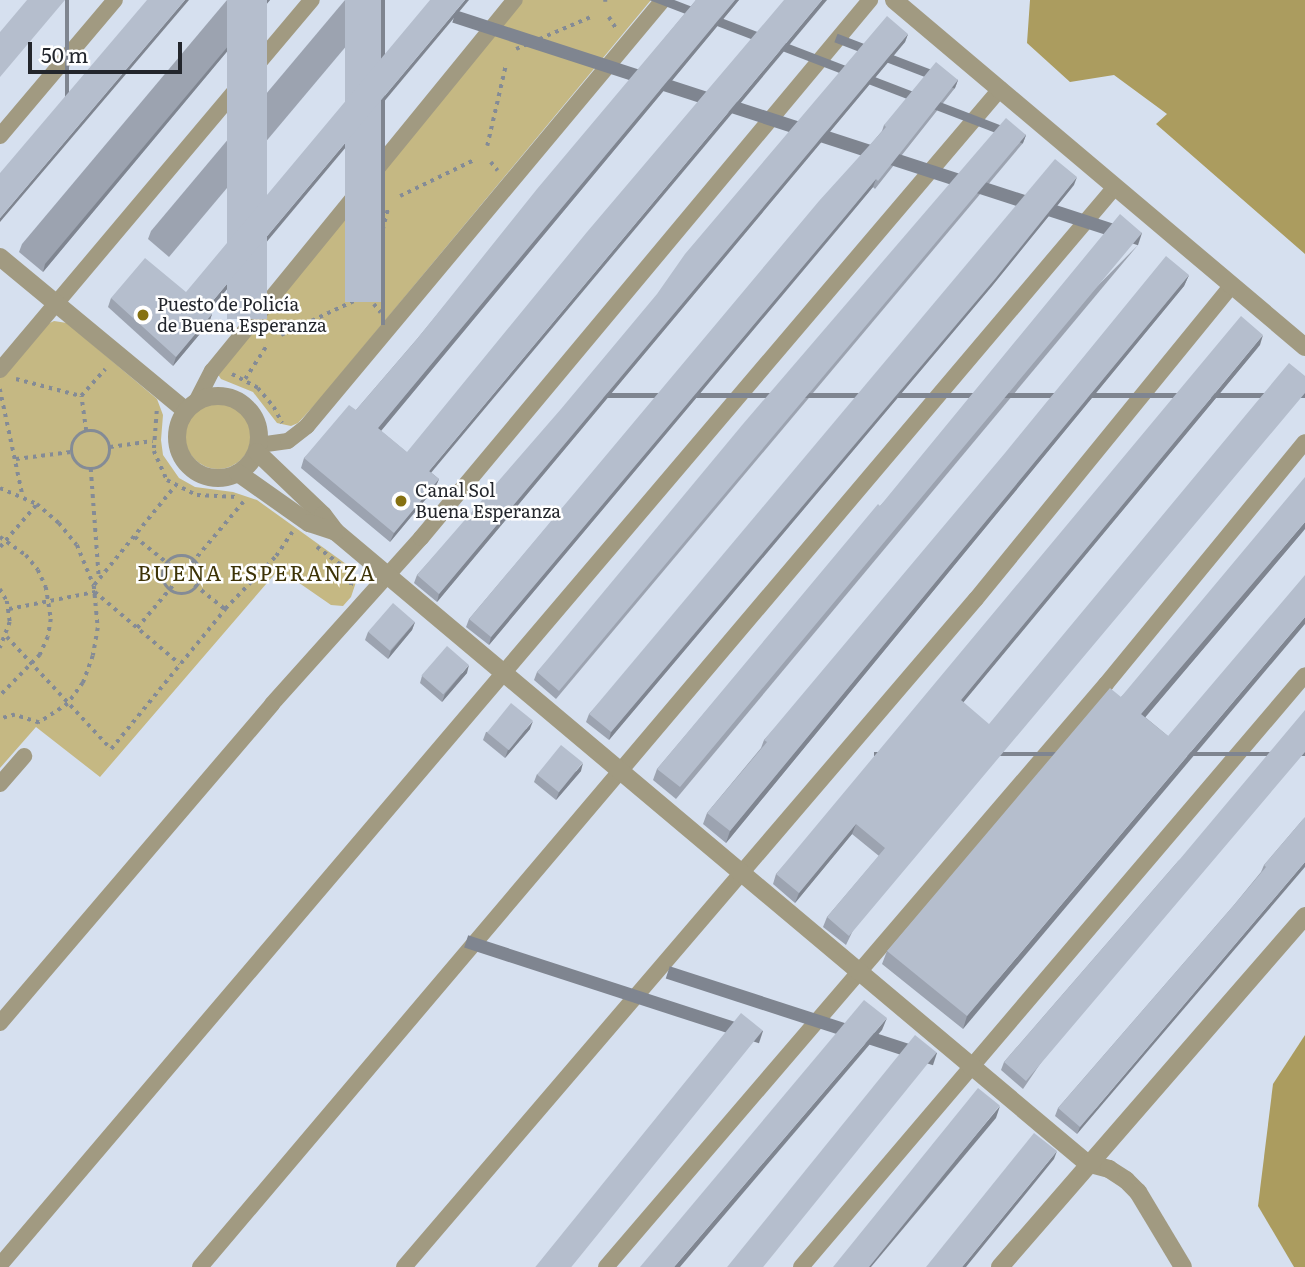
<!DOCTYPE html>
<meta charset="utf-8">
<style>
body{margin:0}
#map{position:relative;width:1305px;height:1267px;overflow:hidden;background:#d6e0ef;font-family:Literata,serif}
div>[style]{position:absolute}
.green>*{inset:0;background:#c5b883}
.round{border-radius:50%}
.forest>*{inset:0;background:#ab9c5f}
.path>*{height:3.5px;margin-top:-1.75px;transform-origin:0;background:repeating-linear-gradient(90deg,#848b96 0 3.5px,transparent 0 8.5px)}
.path>.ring{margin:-1.75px;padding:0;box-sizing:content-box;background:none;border:3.5px solid #848b96;border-radius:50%}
.minor>*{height:16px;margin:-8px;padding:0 8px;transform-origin:8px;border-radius:8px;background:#a19a81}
.tertiary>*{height:18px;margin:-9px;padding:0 9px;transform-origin:9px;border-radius:9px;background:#a19a81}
.tertiary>.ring{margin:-9px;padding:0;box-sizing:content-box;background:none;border:18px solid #a19a81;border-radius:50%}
.wall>*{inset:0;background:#9ca3b0}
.shaded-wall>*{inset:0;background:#7f8590;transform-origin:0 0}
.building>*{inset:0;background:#b5becd;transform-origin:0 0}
.dots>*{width:19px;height:19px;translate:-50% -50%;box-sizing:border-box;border:4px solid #fff;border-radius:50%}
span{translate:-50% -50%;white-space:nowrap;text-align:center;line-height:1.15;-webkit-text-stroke:5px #fff;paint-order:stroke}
.poi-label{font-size:18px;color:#23262c}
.left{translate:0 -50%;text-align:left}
.quarter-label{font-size:21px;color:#3d3307;letter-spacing:2px}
.scale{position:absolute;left:28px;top:42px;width:154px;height:32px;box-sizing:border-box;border:4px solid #23262c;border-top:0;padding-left:9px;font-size:21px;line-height:24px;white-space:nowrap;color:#23262c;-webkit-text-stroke:5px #fff;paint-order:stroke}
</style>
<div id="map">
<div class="green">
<div style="clip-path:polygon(518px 0,651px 0,320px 399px,298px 423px,291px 426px,277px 423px,253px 392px,221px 379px,217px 373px)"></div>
<div style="clip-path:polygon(54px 321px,67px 323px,157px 399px,163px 415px,161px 440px,163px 455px,179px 478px,195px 487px,233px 492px,257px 500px,353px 569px,356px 582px,351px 597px,343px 606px,331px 605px,279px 569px,100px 777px,36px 727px,0 768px,0 376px,41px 327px)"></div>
<div class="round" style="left:185px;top:403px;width:66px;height:66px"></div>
</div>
<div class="forest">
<div style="clip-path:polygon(1030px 0,1305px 0,1305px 254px,1156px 124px,1167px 114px,1114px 75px,1070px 82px,1027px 43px)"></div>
<div style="clip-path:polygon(1305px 1035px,1305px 1267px,1294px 1267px,1258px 1206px,1273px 1084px)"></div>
</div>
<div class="path">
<div style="left:605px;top:2px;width:2px;rotate:-90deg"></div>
<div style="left:609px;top:17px;width:15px;rotate:58deg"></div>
<div style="left:516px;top:49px;width:84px;rotate:-23.2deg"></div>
<div style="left:487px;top:146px;width:84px;rotate:-77deg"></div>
<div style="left:491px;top:162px;width:11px;rotate:52deg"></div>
<div style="left:400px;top:196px;width:82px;rotate:-25.9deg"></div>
<div style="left:368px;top:288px;width:82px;rotate:-76deg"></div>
<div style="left:374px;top:304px;width:11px;rotate:52deg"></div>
<div style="left:281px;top:335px;width:83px;rotate:-25deg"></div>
<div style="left:232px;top:374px;width:30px;rotate:28deg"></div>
<div style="left:258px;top:388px;width:25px;rotate:50deg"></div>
<div style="left:274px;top:407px;width:18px;rotate:63deg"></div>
<div style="left:16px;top:379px;width:67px;rotate:14.7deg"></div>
<div style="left:245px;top:379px;width:38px;rotate:-57deg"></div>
<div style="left:0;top:389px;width:110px;rotate:78deg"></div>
<div style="left:157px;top:411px;width:40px;rotate:94.3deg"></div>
<div style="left:154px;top:451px;width:32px;rotate:66deg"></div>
<div style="left:167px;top:480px;width:34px;rotate:27deg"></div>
<div style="left:197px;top:495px;width:40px;rotate:2.9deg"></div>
<div class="ring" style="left:72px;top:431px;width:34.5px;height:34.5px"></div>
<div style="left:86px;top:431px;width:35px;rotate:-98deg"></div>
<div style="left:81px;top:396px;width:36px;rotate:-48deg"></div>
<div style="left:110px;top:447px;width:43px;rotate:-7.9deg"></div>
<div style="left:16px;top:459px;width:55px;rotate:-7.3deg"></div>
<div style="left:91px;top:469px;width:110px;rotate:85.8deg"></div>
<div style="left:0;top:488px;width:40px;rotate:23.4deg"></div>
<div style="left:37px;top:504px;width:29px;rotate:41deg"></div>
<div style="left:59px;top:523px;width:28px;rotate:51deg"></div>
<div style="left:77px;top:545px;width:44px;rotate:67.5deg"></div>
<div style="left:94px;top:586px;width:42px;rotate:84.6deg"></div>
<div style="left:98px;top:628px;width:28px;rotate:100deg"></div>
<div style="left:93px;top:656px;width:29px;rotate:110deg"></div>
<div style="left:83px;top:683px;width:26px;rotate:126deg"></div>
<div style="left:68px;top:704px;width:35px;rotate:147deg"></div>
<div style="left:39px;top:723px;width:25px;rotate:-162deg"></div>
<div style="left:15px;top:715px;width:16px;rotate:165deg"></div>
<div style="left:0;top:537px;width:32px;rotate:35deg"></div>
<div style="left:26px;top:555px;width:19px;rotate:51deg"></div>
<div style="left:38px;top:570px;width:19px;rotate:65deg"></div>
<div style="left:46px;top:587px;width:32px;rotate:81deg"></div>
<div style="left:51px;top:619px;width:18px;rotate:99deg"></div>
<div style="left:48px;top:637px;width:20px;rotate:114deg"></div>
<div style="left:40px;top:655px;width:57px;rotate:134.3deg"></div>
<div style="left:135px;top:537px;width:115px;rotate:38.7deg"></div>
<div style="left:0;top:547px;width:57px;rotate:-49.3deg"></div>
<div style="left:317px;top:547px;width:39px;rotate:37deg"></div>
<div style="left:348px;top:570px;width:13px;rotate:72deg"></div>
<div style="left:352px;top:582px;width:7px;rotate:106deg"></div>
<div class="ring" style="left:163px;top:556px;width:34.5px;height:34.5px"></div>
<div style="left:94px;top:585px;width:128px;rotate:-50.7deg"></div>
<div style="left:0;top:589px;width:14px;rotate:60deg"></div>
<div style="left:7px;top:601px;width:21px;rotate:82deg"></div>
<div style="left:10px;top:622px;width:28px;rotate:111deg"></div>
<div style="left:9px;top:609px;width:88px;rotate:-11.2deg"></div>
<div style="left:95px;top:592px;width:111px;rotate:40.3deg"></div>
<div style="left:137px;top:628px;width:166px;rotate:-49.9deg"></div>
<div style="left:7px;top:637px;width:153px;rotate:47.1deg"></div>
<div style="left:111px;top:749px;width:181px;rotate:-50.8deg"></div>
<div style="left:225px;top:609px;width:74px;rotate:-46.1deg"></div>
<div style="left:276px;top:556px;width:29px;rotate:-56deg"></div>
</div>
<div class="minor">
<div style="left:0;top:136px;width:178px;rotate:-49.8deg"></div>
<div style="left:0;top:370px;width:484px;rotate:-49.9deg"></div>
<div style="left:196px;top:402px;width:35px;rotate:-63deg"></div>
<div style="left:212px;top:371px;width:479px;rotate:-50.8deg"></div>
<div style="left:259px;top:445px;width:29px;rotate:-8deg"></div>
<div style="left:288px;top:441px;width:24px;rotate:-38deg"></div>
<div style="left:307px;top:426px;width:555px;rotate:-50.12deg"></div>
<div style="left:0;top:784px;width:37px;rotate:-49deg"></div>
<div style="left:0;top:1023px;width:419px;rotate:-49.5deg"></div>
<div style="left:272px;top:704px;width:223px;rotate:-48.1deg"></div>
<div style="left:421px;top:538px;width:701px;rotate:-50.15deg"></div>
<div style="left:0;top:1265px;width:1544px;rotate:-49.62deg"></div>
<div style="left:200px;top:1267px;width:1415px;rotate:-49.73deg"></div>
<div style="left:404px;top:1267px;width:879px;rotate:-49.43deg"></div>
<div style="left:976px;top:599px;width:405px;rotate:-50.8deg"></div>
<div style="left:606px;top:1267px;width:768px;rotate:-49.38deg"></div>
<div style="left:1106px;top:684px;width:313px;rotate:-50.6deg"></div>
<div style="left:801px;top:1267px;width:777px;rotate:-49.59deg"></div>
</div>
<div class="tertiary">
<div style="left:894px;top:0;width:538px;rotate:40.17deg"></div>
<div style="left:0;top:257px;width:241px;rotate:39.6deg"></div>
<div class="ring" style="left:177px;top:396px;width:64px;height:64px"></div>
<div style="left:257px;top:452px;width:91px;rotate:43.7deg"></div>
<div style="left:323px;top:515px;width:21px;rotate:53deg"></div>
<div style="left:336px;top:532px;width:981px;rotate:40.04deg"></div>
<div style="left:1087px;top:1163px;width:23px;rotate:15deg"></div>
<div style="left:1109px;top:1169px;width:20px;rotate:33deg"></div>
<div style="left:1126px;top:1180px;width:17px;rotate:45deg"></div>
<div style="left:1138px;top:1192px;width:87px;rotate:59deg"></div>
<div style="left:238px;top:473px;width:87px;rotate:35.2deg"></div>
<div style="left:309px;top:523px;width:28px;rotate:18deg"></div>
<div style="left:1000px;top:1267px;width:465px;rotate:-49deg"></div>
</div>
<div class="wall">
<div style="clip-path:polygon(227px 0,270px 0,43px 272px,19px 252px,22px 244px)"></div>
<div style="clip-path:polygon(345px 0,385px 0,169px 257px,148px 239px,151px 231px)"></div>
<div style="clip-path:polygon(696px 0,739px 0,381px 431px,439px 479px,435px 488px,390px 542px,301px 468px,304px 458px,356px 410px,417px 339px)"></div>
<div style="clip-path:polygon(908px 34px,905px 42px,437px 602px,414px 583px,417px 575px)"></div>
<div style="clip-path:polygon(958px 80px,955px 88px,875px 189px,873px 187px,844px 222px,489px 645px,466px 627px,469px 619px,882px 131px,884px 125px)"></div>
<div style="clip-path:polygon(1026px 135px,1023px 143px,556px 699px,534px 680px,537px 672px)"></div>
<div style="clip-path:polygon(1074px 185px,992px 286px,609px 740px,586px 722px,589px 714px)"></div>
<div style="clip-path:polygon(1138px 245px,676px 799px,653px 780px,657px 769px,880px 506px)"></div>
<div style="clip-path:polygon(1189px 275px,1184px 286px,726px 843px,703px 824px,707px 813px,761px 748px,764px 740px)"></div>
<div style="clip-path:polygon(111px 298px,212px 314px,209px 323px,173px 366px,108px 307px)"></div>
<div style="clip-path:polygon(1260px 345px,963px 702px,846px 945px,823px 927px,827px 917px,879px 856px,852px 834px,795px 903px,773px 884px,776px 874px)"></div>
<div style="clip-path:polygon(1305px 529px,1145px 717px,1168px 736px,963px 1029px,882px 964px,887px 951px,1121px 697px)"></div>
<div style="clip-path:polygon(415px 622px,412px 630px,388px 659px,365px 640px,368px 632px)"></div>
<div style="clip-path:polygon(467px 673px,442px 702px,420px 683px,422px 676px)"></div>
<div style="clip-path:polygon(530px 729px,505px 758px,483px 740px,486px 732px)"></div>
<div style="clip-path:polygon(581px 771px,556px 800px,534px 782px,537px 774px)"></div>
<div style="clip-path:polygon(1305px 817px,1077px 1134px,1055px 1116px,1058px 1108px,1234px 905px,1261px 872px,1264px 865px)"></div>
<div style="clip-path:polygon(1180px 859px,1023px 1089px,1001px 1070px,1004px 1062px)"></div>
</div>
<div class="shaded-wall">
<div style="left:65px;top:0;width:4px;height:101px"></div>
<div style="clip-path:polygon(185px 0,189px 0,0 222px,0 218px)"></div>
<div style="clip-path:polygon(267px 0,270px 0,43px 272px,45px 264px)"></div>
<div style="left:381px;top:0;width:4px;height:325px"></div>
<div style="clip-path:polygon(465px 0,469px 0,203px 318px,206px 309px)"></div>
<div style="clip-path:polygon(735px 0,739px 0,375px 438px,378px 428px)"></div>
<div style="clip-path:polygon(822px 0,827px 0,425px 480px,429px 471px)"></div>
<div style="clip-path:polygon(908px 34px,905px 42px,437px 602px,439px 594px)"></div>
<div style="left:958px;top:80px;width:9px;height:129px;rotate:111deg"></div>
<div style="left:1026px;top:135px;width:9px;height:726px;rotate:111deg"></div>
<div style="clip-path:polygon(1077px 177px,1074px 185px,992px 286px,609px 740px,611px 732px)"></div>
<div style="clip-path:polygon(876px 179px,873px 187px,489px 645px,491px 637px)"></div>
<div style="left:1142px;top:233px;width:13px;height:721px;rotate:108deg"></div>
<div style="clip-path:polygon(1189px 275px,1184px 286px,726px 843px,730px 831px)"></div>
<div style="clip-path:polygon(212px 314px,209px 323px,173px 366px,176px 357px)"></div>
<div style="clip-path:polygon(1263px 335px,1260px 345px,957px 710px,961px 700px)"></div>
<div style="left:1305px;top:393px;width:5px;height:709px;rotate:90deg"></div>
<div style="clip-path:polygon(439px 479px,435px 488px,390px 542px,394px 533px)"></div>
<div style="clip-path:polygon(1305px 522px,1305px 529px,1137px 727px,1141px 714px)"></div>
<div style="clip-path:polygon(1305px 617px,1305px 624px,963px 1029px,967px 1016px)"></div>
<div style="clip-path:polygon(415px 622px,412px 630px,388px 659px,391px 651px)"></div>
<div style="clip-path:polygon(469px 665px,467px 673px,442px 702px,445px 694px)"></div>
<div style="clip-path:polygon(533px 721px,530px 729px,505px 758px,508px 750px)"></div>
<div style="left:1305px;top:752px;width:4px;height:431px;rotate:90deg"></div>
<div style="clip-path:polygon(583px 763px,581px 771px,556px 800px,559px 792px)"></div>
<div style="clip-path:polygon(856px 824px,852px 834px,795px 903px,799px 893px)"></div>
<div style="clip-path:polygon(1305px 862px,1305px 867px,1077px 1134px,1080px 1127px)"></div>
<div style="clip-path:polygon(887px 1018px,882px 1030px,680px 1267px,674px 1267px)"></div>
<div style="left:763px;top:1031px;width:13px;height:310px;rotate:108deg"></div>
<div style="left:937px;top:1053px;width:13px;height:281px;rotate:108deg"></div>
<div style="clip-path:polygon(1000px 1106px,996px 1118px,871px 1267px,866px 1267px)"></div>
<div style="clip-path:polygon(1057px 1151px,1054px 1159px,966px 1267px,962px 1267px)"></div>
</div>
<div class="building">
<div style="clip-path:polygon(27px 0,65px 0,0 77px,0 32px)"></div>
<div style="clip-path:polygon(147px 0,185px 0,0 218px,0 173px)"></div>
<div style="left:227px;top:0;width:40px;height:319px"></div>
<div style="left:345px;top:0;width:36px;height:302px"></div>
<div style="clip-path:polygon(430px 0,465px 0,206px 309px,212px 314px,176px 357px,111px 298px,145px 258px,186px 292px)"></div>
<div style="clip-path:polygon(696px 0,735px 0,378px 428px,407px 452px,587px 232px,784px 0,822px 0,429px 471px,439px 479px,394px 533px,304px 458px,349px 405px,356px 410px,417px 339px,537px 189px)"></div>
<div style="clip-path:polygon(887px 16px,908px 34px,439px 594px,417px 575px,561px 409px,657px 294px,685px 254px)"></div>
<div style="clip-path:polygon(936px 62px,958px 80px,878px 181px,876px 179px,847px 214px,491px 637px,469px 619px,819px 201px,886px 127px,884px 125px)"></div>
<div style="clip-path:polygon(1006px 118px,1026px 135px,559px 691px,537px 672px,743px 424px)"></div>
<div style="clip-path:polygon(1055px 159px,1077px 177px,995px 279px,611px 732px,589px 714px)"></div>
<div style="clip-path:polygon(1120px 214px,1142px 233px,680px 787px,657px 769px,878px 504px,880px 506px)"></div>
<div style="clip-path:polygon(1166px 256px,1189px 275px,730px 831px,707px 813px,767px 742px,764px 740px,1005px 453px)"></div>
<div style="clip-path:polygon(1241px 316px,1263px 335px,961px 700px,989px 724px,1289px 363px,1305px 376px,1305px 393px,849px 936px,827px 917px,885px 848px,856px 824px,799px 893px,776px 874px)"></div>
<div style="clip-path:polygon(1305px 477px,1305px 522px,1141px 714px,1168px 736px,1305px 575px,1305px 617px,967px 1016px,887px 951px,1110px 688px,1121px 697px)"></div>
<div style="left:393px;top:603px;width:29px;height:38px;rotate:41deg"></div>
<div style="left:447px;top:646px;width:29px;height:39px;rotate:41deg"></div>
<div style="left:511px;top:703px;width:28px;height:38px;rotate:39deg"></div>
<div style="clip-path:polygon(1305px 710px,1305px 752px,1026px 1081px,1004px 1062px,1180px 859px)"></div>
<div style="left:561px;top:745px;width:28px;height:38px;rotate:39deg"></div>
<div style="clip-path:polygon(1305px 817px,1305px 862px,1080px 1127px,1058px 1108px,1234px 905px,1266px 867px,1264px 865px)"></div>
<div style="clip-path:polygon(864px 1000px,887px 1018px,674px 1267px,640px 1267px)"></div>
<div style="left:741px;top:1013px;width:28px;height:334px;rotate:39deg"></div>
<div style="left:915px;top:1035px;width:28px;height:304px;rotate:39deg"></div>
<div style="left:978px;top:1088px;width:28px;height:234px;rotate:39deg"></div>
<div style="clip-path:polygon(1034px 1133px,1057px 1151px,962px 1267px,926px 1267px)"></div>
</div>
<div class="dots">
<div style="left:143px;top:315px;background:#867111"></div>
<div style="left:401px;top:501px;background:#867111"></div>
</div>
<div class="poi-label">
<span class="left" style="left:157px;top:315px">Puesto de Policía<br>de Buena Esperanza</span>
<span class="left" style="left:415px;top:501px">Canal Sol<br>Buena Esperanza</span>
</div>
<div class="quarter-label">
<span style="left:257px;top:572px">BUENA ESPERANZA</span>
</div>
<div class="scale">50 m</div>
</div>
